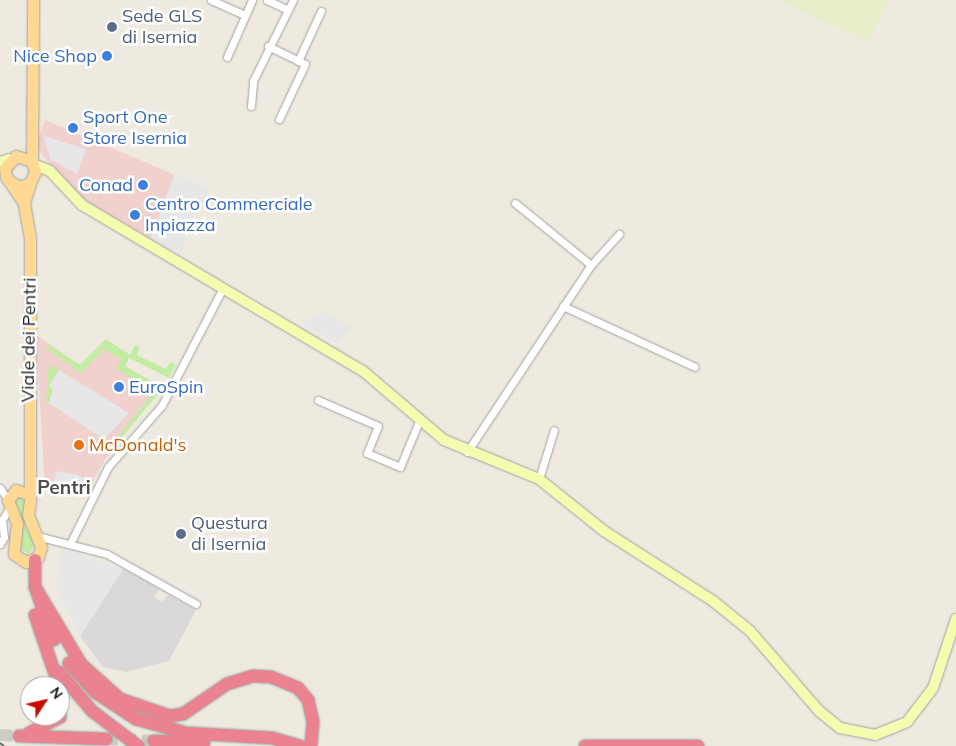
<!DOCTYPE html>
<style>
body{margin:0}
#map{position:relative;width:956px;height:746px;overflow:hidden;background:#eeeae0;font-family:Mulish,sans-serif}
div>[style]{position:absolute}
.residential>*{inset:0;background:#dad8d8}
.commercial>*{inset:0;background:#f0d1ce}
.farmland>*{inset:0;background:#e9eeca}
.grass>*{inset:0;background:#c2eca2}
.parking>*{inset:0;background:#e7e7e7}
.highway-tunnel>*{height:12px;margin-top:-6px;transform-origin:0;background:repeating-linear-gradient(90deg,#cecbc2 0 12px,transparent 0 18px)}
.roads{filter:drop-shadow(0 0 1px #a2a2a2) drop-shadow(0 0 1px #a2a2a2)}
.street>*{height:7px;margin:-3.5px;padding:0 3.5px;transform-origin:3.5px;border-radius:3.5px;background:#fff}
.secondary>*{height:10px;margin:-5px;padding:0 5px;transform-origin:5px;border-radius:5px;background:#f4fdaf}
.primary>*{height:11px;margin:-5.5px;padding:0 5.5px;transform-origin:5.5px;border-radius:5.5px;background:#ffd894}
.highway>*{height:12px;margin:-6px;padding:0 6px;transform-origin:6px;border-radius:6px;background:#eb828f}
.rail>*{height:2px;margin-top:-1px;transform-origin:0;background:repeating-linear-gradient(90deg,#696969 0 10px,transparent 0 20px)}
.dots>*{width:14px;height:14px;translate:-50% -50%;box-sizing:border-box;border:2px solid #fff;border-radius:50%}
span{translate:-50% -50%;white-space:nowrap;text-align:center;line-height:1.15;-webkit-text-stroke:5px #fff;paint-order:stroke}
.service-label{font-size:18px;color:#4e5e75}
.left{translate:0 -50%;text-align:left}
.shop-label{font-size:18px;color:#366cbe}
.right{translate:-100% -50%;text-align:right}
.street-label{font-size:18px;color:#1b1b1b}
.food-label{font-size:18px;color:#c56008}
.neighbourhood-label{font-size:19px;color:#4e4e4e;font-weight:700}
.north{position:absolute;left:20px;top:676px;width:50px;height:50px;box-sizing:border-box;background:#fff;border:1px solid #a4a4a4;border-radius:50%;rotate:55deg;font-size:14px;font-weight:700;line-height:20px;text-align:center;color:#1b1b1b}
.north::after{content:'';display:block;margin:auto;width:18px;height:22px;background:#c70d00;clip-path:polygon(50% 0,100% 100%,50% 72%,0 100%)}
</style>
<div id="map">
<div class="residential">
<div style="clip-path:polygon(123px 569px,160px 589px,154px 597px,162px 602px,168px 595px,196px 610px,169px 661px,126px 672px,103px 667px,80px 636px)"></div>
</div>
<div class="commercial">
<div style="clip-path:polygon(45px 120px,209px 189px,179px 256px,73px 193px,40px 152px,37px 142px)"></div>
<div style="clip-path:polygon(36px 335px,80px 365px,106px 339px,130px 355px,125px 366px,163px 388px,113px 446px,88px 489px,45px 490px)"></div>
</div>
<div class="farmland">
<div style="clip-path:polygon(778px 0,888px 0,868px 42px)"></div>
</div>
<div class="grass">
<div style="clip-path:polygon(106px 339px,130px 355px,135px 345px,140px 347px,137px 355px,166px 369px,170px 362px,176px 364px,169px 378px,129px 358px,125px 366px,163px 388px,119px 441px,116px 439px,153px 393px,116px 368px,121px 360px,104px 349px,81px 373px,46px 348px,47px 344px,80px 365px)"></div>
<div style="clip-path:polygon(49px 364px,59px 370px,49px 385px,53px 388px,49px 403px,46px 401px)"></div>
<div style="clip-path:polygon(18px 496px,25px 501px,25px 526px,35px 545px,29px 554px,19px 548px,22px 526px,14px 505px)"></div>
</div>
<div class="parking">
<div style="clip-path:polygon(44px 136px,86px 149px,77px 174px,50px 159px)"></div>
<div style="clip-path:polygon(175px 173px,209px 189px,179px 256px,150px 240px)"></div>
<div style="clip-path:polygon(323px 312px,352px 328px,337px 344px,302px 323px)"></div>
<div style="clip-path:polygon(59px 370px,129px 413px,104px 439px,49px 403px,53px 389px,49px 386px)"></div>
<div style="clip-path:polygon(56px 471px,75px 474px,90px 480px,87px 488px,54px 485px)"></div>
<div style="clip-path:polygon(63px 549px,123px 569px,80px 636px,56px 585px)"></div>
</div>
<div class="highway-tunnel">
<div style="left:0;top:735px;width:19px;rotate:3deg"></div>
<div style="left:106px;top:739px;width:48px;rotate:2.4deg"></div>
</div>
<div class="roads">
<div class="street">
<div style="left:211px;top:0;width:37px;rotate:24deg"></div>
<div style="left:267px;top:0;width:23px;rotate:25deg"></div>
<div style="left:268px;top:46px;width:41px;rotate:25.9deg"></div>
<div style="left:305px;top:64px;width:61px;rotate:115.3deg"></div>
<div style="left:227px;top:57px;width:62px;rotate:-66.3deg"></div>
<div style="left:298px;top:61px;width:55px;rotate:-65.3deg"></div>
<div style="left:251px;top:106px;width:25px;rotate:-85deg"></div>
<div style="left:253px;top:81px;width:90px;rotate:-63.7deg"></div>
<div style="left:515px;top:203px;width:98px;rotate:39.2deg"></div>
<div style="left:563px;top:306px;width:145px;rotate:24.8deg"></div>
<div style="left:318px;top:400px;width:65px;rotate:23.4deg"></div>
<div style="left:378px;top:426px;width:29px;rotate:112deg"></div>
<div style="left:367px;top:453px;width:36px;rotate:23deg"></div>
<div style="left:400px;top:467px;width:52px;rotate:-67.4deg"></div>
<div style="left:467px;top:452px;width:224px;rotate:-56.5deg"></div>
<div style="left:591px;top:265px;width:42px;rotate:-47.9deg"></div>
<div style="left:539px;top:479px;width:51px;rotate:-73deg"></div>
<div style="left:0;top:488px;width:14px;rotate:56deg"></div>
<div style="left:37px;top:536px;width:72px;rotate:14.4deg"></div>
<div style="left:107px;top:554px;width:102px;rotate:29.3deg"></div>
<div style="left:0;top:544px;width:8px;rotate:-60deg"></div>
<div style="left:4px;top:537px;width:17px;rotate:-97deg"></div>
<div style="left:2px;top:520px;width:15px;rotate:-58deg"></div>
<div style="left:70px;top:544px;width:86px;rotate:-63.7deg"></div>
<div style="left:108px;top:467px;width:82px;rotate:-48.9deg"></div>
<div style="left:162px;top:405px;width:132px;rotate:-62.5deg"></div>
</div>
<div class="secondary">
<div style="left:0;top:162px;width:10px;rotate:-17deg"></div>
<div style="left:33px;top:164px;width:18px;rotate:22deg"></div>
<div style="left:50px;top:171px;width:47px;rotate:46.7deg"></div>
<div style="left:82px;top:205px;width:326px;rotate:30.6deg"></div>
<div style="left:363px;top:371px;width:106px;rotate:40.4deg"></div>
<div style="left:444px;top:440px;width:103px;rotate:22.3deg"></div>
<div style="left:539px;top:479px;width:83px;rotate:38.7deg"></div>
<div style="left:604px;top:531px;width:130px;rotate:32.7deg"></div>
<div style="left:713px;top:601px;width:48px;rotate:39deg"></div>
<div style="left:750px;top:631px;width:106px;rotate:49.2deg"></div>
<div style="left:819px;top:711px;width:27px;rotate:39deg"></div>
<div style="left:840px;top:728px;width:36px;rotate:11deg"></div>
<div style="left:875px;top:735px;width:35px;rotate:-22deg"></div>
<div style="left:907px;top:722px;width:43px;rotate:-52.6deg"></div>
<div style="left:933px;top:688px;width:73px;rotate:-71.6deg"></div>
</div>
<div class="primary">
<div style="left:32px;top:161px;width:161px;rotate:-89.6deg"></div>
<div style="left:9px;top:181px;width:12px;rotate:31deg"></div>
<div style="left:19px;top:187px;width:12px;rotate:-20deg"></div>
<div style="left:30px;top:183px;width:12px;rotate:-66deg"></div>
<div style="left:35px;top:172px;width:11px;rotate:-105deg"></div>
<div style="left:32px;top:161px;width:17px;rotate:-163deg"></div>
<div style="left:16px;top:156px;width:16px;rotate:133deg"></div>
<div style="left:5px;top:168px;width:9px;rotate:84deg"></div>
<div style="left:6px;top:177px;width:5px;rotate:53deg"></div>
<div style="left:9px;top:181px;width:27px;rotate:56deg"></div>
<div style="left:28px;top:494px;width:13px;rotate:-162deg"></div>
<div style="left:16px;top:490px;width:13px;rotate:129deg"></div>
<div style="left:8px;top:500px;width:25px;rotate:69deg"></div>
<div style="left:17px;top:523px;width:31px;rotate:96deg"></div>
<div style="left:14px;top:554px;width:14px;rotate:34deg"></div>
<div style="left:26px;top:562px;width:13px;rotate:-23deg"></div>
<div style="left:38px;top:557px;width:10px;rotate:-73deg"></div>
<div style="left:41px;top:547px;width:35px;rotate:-112deg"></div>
<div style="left:28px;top:514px;width:12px;rotate:-81deg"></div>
<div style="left:30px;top:502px;width:264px;rotate:-90deg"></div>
<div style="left:30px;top:238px;width:36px;rotate:-100deg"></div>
<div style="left:24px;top:203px;width:21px;rotate:-73deg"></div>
</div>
<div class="highway">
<div style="left:35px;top:560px;width:27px;rotate:90deg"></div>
<div style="left:35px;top:587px;width:56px;rotate:70.3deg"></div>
<div style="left:35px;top:587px;width:90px;rotate:59.1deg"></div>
<div style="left:81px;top:664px;width:52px;rotate:41.9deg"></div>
<div style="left:120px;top:699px;width:53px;rotate:18.8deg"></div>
<div style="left:170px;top:716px;width:13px;rotate:-9deg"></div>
<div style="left:183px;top:714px;width:53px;rotate:-34.3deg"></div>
<div style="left:227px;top:684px;width:27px;rotate:-17deg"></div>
<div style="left:253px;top:676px;width:18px;rotate:3deg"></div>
<div style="left:271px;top:677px;width:29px;rotate:22deg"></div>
<div style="left:298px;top:688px;width:16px;rotate:50deg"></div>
<div style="left:308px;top:700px;width:23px;rotate:77deg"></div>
<div style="left:313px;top:722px;width:24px;rotate:95deg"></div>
<div style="left:35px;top:615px;width:75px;rotate:71.3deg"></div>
<div style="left:69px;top:663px;width:39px;rotate:48deg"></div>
<div style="left:95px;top:692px;width:49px;rotate:33.4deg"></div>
<div style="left:136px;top:719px;width:52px;rotate:15.6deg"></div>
<div style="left:186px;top:733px;width:86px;rotate:3.3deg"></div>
<div style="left:272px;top:738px;width:29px;rotate:16deg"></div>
<div style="left:59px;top:672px;width:51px;rotate:49.8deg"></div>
<div style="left:92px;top:711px;width:58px;rotate:37.3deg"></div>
<div style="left:29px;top:733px;width:35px;rotate:-27deg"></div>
<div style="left:60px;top:717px;width:28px;rotate:-90deg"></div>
<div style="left:19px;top:736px;width:87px;rotate:2deg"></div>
<div style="left:154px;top:741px;width:50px;rotate:2.3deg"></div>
<div style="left:585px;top:746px;width:113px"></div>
</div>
</div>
<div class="rail">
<div style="left:0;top:743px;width:5px;rotate:37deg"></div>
</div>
<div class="dots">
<div style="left:112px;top:27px;background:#5c6f8a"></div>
<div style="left:107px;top:56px;background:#3f7fe0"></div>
<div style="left:73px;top:128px;background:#3f7fe0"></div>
<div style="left:143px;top:185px;background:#3f7fe0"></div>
<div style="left:135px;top:215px;background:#3f7fe0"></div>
<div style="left:119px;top:387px;background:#3f7fe0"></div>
<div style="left:79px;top:445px;background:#e8710a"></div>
<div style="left:181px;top:534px;background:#5c6f8a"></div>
</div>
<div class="service-label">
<span class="left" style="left:122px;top:27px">Sede GLS<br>di Isernia</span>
<span class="left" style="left:191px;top:534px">Questura<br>di Isernia</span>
</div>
<div class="shop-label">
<span class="right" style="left:97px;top:56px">Nice Shop</span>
<span class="left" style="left:83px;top:128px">Sport One<br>Store Isernia</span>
<span class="right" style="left:133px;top:185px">Conad</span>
<span class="left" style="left:145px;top:215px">Centro Commerciale<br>Inpiazza</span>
<span class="left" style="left:129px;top:387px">EuroSpin</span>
</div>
<div class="street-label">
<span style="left:29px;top:340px;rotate:-89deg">Viale dei Pentri</span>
</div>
<div class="food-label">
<span class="left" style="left:89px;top:445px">McDonald's</span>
</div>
<div class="neighbourhood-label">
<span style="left:64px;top:488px">Pentri</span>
</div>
<div class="north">N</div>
</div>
